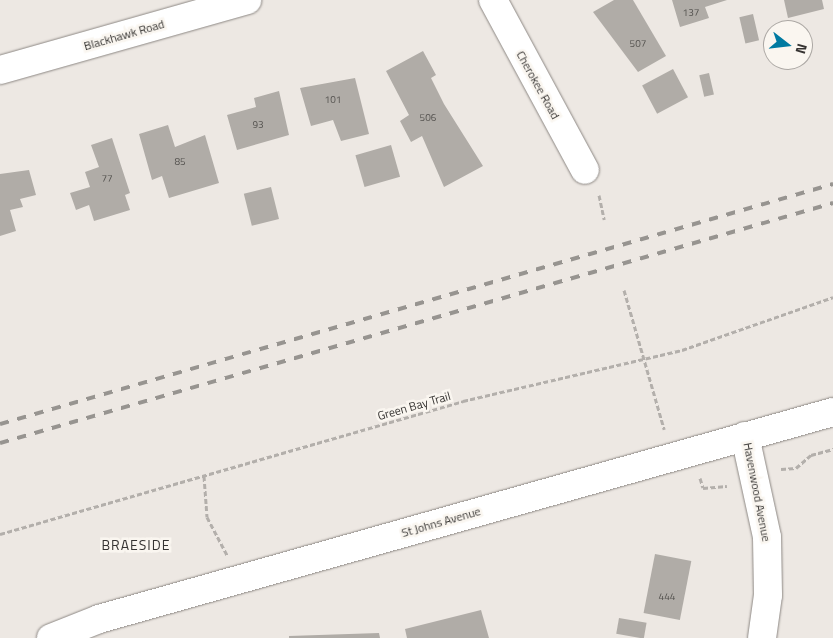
<!DOCTYPE html>
<style>
body{margin:0}
#map{position:relative;width:833px;height:638px;overflow:hidden;background:#ede8e3;font-family:"Titillium Web",sans-serif}
div>[style]{position:absolute}
.building>*{inset:0;background:#b0aca7;transform-origin:0 0}
.path>*{height:3px;margin-top:-1.5px;transform-origin:0;background:repeating-linear-gradient(90deg,#b3afab 0 5px,transparent 0 7.5px)}
.roads{filter:drop-shadow(0 0 1px #8d8884) drop-shadow(0 0 1px #8d8884)}
.minor>*{height:28px;margin:-14px;padding:0 14px;transform-origin:14px;border-radius:14px;background:#fff}
.rail>*{height:4px;margin-top:-2px;transform-origin:0;background:repeating-linear-gradient(90deg,#979490 0 9px,transparent 0 18px)}
span{translate:-50% -50%;white-space:nowrap;text-align:center;line-height:1.15;-webkit-text-stroke:5px #faf6f0;paint-order:stroke}
.number-label{font-size:10px;color:#54524f}
.number-label span{-webkit-text-stroke-width:0}
.street-label{font-size:12px;color:#363432}
.neighbourhood-label{font-size:14px;color:#363432;letter-spacing:1px}
.north{position:absolute;left:763px;top:20px;width:50px;height:50px;box-sizing:border-box;background:#faf6f0;border:1px solid #aca8a4;border-radius:50%;rotate:106deg;font-size:14px;font-weight:700;line-height:20px;text-align:center;color:#363432}
.north::after{content:'';display:block;margin:auto;width:18px;height:22px;background:#007aa1;clip-path:polygon(50% 0,100% 100%,50% 72%,0 100%)}
</style>
<div id="map">
<div class="building">
<div style="clip-path:polygon(614px 0,633px 0,666px 56px,638px 72px,593px 12px)"></div>
<div style="clip-path:polygon(672px 0,727px 0,705px 7px,709px 18px,680px 27px)"></div>
<div style="clip-path:polygon(784px 0,822px 0,824px 9px,788px 18px)"></div>
<div style="left:753px;top:14px;width:27px;height:14px;rotate:77deg"></div>
<div style="clip-path:polygon(423px 51px,436px 75px,431px 78px,444px 104px,483px 166px,444px 187px,422px 136px,411px 142px,400px 121px,409px 115px,386px 71px)"></div>
<div style="left:673px;top:69px;width:32px;height:35px;rotate:62deg"></div>
<div style="left:709px;top:73px;width:22px;height:10px;rotate:77deg"></div>
<div style="clip-path:polygon(355px 78px,369px 134px,341px 141px,333px 120px,311px 126px,300px 88px)"></div>
<div style="clip-path:polygon(279px 91px,289px 135px,237px 150px,227px 115px,256px 107px,254px 98px)"></div>
<div style="clip-path:polygon(168px 125px,175px 147px,205px 135px,219px 183px,169px 198px,162px 176px,152px 180px,139px 134px)"></div>
<div style="clip-path:polygon(112px 138px,130px 193px,125px 195px,130px 210px,94px 221px,89px 205px,76px 210px,70px 193px,90px 187px,85px 172px,99px 167px,91px 145px)"></div>
<div style="left:391px;top:145px;width:33px;height:37px;rotate:74deg"></div>
<div style="clip-path:polygon(29px 170px,36px 195px,20px 199px,23px 207px,10px 210px,16px 231px,0 236px,0 174px)"></div>
<div style="left:271px;top:187px;width:33px;height:28px;rotate:76deg"></div>
<div style="left:655px;top:554px;width:37px;height:60px;rotate:11deg"></div>
<div style="clip-path:polygon(481px 610px,489px 638px,407px 638px,405px 629px)"></div>
<div style="left:619px;top:618px;width:28px;height:16px;rotate:10deg"></div>
<div style="clip-path:polygon(379px 633px,380px 638px,289px 638px,289px 636px)"></div>
</div>
<div class="path">
<div style="left:599px;top:195px;width:25px;rotate:78deg"></div>
<div style="left:624px;top:290px;width:145px;rotate:73.9deg"></div>
<div style="left:781px;top:469px;width:15px;rotate:-4deg"></div>
<div style="left:796px;top:468px;width:20px;rotate:-41deg"></div>
<div style="left:811px;top:455px;width:23px;rotate:-15deg"></div>
<div style="left:204px;top:476px;width:41px;rotate:85.8deg"></div>
<div style="left:207px;top:517px;width:43px;rotate:62.2deg"></div>
<div style="left:700px;top:478px;width:10px;rotate:73deg"></div>
<div style="left:703px;top:488px;width:24px;rotate:-5deg"></div>
<div style="left:0;top:534px;width:482px;rotate:-16deg"></div>
<div style="left:463px;top:401px;width:225px;rotate:-13.1deg"></div>
<div style="left:682px;top:350px;width:160px;rotate:-19.3deg"></div>
</div>
<div class="roads">
<div class="minor">
<div style="left:493px;top:0;width:193px;rotate:61.6deg"></div>
<div style="left:0;top:70px;width:257px;rotate:-15.8deg"></div>
<div style="left:745px;top:436px;width:103px;rotate:77.7deg"></div>
<div style="left:767px;top:537px;width:58px;rotate:89deg"></div>
<div style="left:768px;top:595px;width:43px;rotate:97.9deg"></div>
<div style="left:51px;top:638px;width:52px;rotate:-21.6deg"></div>
<div style="left:99px;top:619px;width:763px;rotate:-15.75deg"></div>
</div>
</div>
<div class="rail">
<div style="left:0;top:424px;width:867px;rotate:-16.07deg"></div>
<div style="left:0;top:443px;width:867px;rotate:-16.07deg"></div>
</div>
<div class="number-label">
<span style="left:691px;top:13px">137</span>
<span style="left:638px;top:44px">507</span>
<span style="left:333px;top:100px">101</span>
<span style="left:428px;top:118px">506</span>
<span style="left:258px;top:125px">93</span>
<span style="left:180px;top:162px">85</span>
<span style="left:107px;top:179px">77</span>
<span style="left:667px;top:597px">444</span>
</div>
<div class="street-label">
<span style="left:124px;top:35px;rotate:-16deg">Blackhawk Road</span>
<span style="left:538px;top:85px;rotate:61deg">Cherokee Road</span>
<span style="left:414px;top:406px;rotate:-16deg">Green Bay Trail</span>
<span style="left:757px;top:492px;rotate:79deg">Havenwood Avenue</span>
<span style="left:441px;top:522px;rotate:-16deg">St Johns Avenue</span>
</div>
<div class="neighbourhood-label">
<span style="left:136px;top:545px">BRAESIDE</span>
</div>
<div class="north">N</div>
</div>
